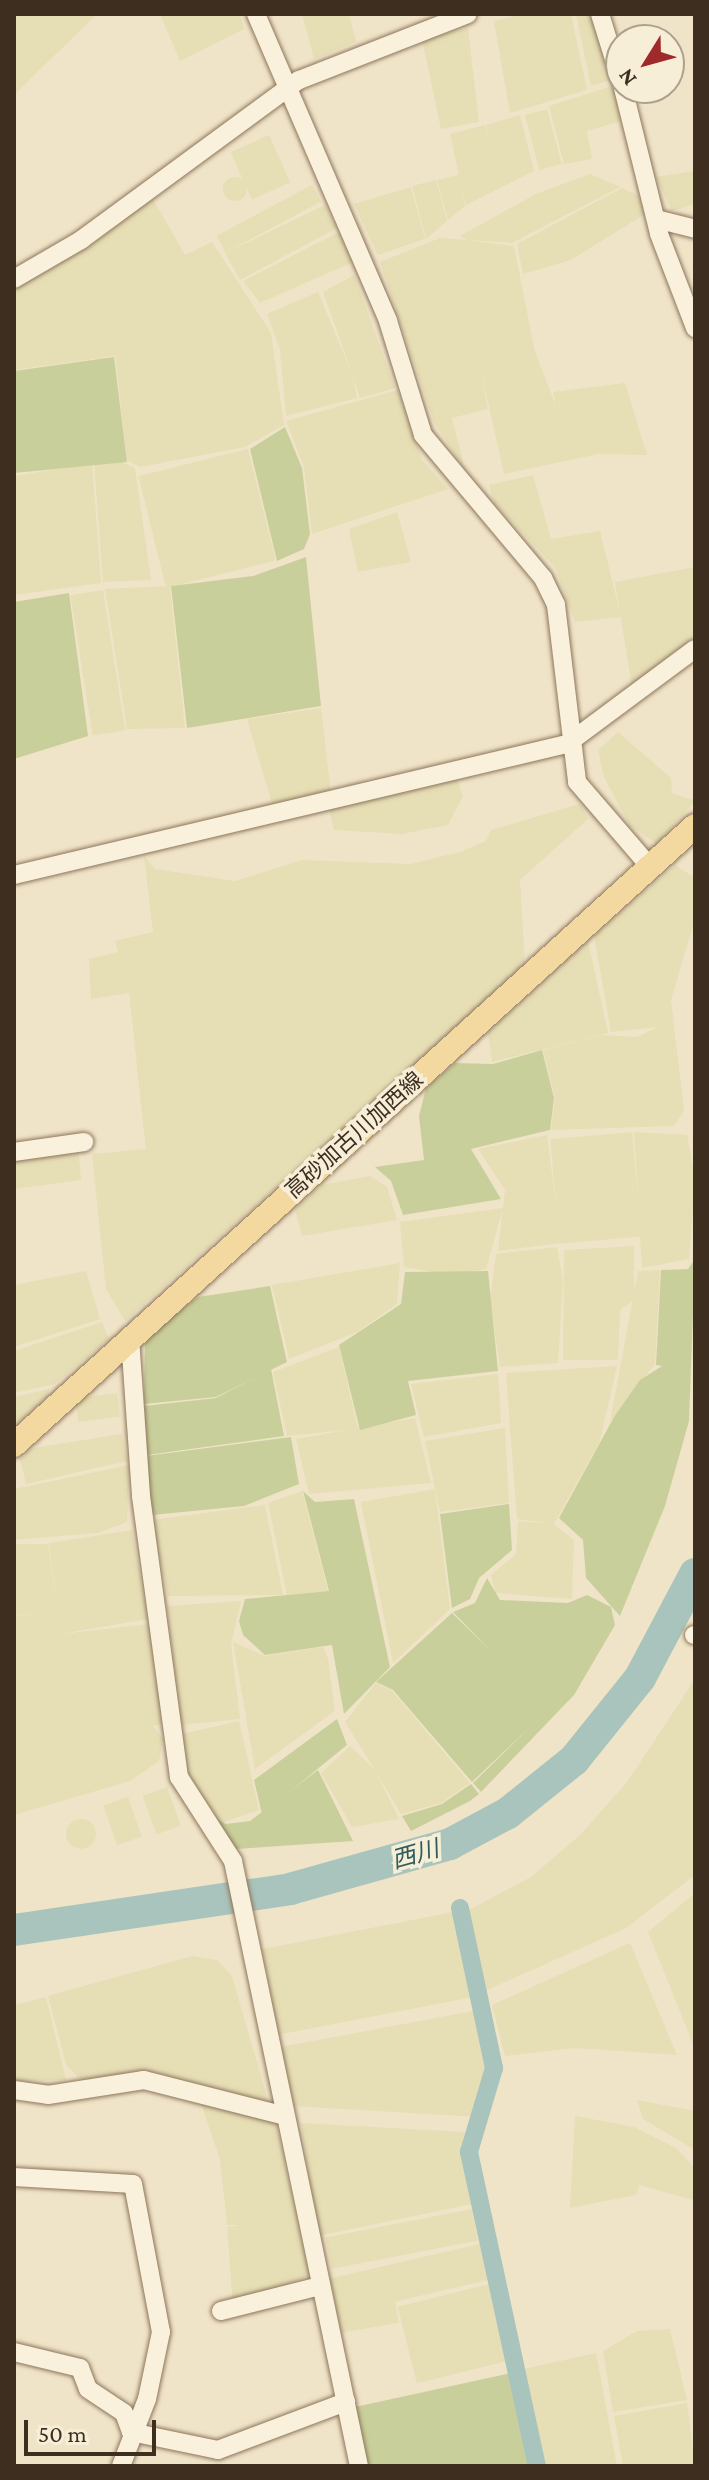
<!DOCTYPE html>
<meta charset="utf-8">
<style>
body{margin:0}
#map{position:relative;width:709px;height:2480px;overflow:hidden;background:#f0e4c8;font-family:"Crimson Pro","Noto Sans JP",serif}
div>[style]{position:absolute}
.farmland>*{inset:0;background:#e6deb5;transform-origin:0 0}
.round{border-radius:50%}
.green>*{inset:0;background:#c9cf9b}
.canal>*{height:18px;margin:-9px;padding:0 9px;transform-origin:9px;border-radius:9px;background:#a9c4bc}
.river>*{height:32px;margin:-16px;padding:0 16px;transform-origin:16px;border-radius:16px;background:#a9c4bc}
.roads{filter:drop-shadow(0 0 2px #8d765c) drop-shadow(0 0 2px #8d765c)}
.minor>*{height:18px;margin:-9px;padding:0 9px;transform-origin:9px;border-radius:9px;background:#faf1dc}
.major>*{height:24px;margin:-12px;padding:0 12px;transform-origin:12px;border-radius:12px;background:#f3d9a0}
span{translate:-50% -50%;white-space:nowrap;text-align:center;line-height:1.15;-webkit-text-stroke:7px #f7eed8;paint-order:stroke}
.street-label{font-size:22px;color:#3d2e20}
.water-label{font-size:24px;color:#2f5d5a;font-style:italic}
.frame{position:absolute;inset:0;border:16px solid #3d2e20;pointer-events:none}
.north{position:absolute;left:605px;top:24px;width:80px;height:80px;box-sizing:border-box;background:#f7eed8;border:2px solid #ada18e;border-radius:50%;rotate:233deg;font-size:22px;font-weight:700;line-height:32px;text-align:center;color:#3d2e20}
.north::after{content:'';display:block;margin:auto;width:28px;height:36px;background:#9e2a2b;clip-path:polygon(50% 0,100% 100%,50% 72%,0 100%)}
.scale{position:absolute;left:24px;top:2420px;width:132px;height:36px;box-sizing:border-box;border:4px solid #3d2e20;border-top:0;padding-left:10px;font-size:24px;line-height:28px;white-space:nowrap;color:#3d2e20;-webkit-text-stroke:6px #f7eed8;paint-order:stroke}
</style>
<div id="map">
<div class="farmland">
<div style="clip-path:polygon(14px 14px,97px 14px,14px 95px)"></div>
<div style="clip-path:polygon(160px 14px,240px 14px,244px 29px,180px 61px)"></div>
<div style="clip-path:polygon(302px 14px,349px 14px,356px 42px,314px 59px)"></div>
<div style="clip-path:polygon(523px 14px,571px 14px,587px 90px,510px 113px,494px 21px)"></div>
<div style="clip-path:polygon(576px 14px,593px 14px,613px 79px,591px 86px)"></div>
<div style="clip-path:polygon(468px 28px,479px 122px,441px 129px,422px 39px)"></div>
<div style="clip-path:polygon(615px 85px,624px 120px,587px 131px,592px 159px,564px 164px,549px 106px)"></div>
<div style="left:547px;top:109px;width:57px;height:23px;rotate:75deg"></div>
<div style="clip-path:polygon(520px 115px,534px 171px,466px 205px,462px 190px,465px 206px,448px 220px,437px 180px,459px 175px,450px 134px,485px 125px,489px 142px,486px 125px)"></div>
<div style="left:269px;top:135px;width:52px;height:42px;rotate:66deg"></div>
<div style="clip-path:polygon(695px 171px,695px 204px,672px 211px,656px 177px)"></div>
<div style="clip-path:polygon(590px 174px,620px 187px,512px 243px,468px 240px,514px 246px,535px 352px,556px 406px,553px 392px,625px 383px,647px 455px,598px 454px,504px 474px,481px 371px,488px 409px,452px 418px,465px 470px,434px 422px,380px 262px,440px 238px,466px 240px,460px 236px,536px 194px)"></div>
<div class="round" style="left:223px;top:177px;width:24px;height:24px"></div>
<div style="clip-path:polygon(436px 180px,447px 221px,426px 239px,412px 186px)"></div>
<div style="left:312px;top:185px;width:19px;height:108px;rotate:62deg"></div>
<div style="clip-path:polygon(411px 187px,425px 239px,378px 255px,354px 204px)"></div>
<div style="clip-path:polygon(622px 188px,645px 199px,650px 211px,571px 260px,523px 274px,517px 244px)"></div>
<div style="clip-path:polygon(153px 199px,185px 255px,212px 242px,271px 333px,284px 425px,245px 447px,140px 467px,127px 460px,115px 356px,14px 370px,14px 287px)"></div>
<div style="clip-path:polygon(325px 205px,337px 228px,240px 280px,225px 253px)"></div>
<div style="clip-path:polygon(339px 232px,353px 262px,260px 303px,243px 281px)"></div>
<div style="clip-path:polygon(354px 275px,395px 388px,360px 398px,353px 377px,357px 398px,286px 416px,280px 349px,267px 314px,318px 292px,353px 376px,323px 292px)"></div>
<div style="clip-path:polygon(398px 390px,422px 460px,448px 489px,312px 534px,304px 467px,286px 421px)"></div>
<div style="left:248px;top:449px;width:115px;height:113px;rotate:76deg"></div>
<div style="clip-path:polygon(119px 461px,135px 468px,151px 580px,103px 582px,94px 463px)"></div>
<div style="clip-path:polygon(92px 463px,101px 583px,14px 595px,14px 476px)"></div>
<div style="clip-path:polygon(533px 475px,551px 539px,600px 531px,621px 617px,575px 622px,555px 567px,494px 503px,489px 485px)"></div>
<div style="clip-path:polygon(397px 512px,411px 562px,358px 572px,349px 529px)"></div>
<div style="clip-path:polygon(695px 567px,695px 638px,632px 687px,615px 582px)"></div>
<div style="clip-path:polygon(170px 586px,185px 728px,127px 729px,105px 589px)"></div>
<div style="left:103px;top:590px;width:142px;height:33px;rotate:81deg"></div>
<div style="clip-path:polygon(321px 708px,331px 794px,273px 807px,247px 719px)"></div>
<div style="clip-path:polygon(618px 732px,671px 778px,672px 793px,695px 801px,657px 844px,629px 825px,604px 777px,598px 750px)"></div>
<div style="clip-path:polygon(457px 779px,463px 796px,448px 825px,402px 834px,334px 830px,329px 809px)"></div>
<div style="clip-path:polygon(580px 804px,588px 819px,520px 880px,525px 967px,125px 1321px,106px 1289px,92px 1154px,146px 1149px,129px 993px,91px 999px,89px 959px,118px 952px,115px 941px,153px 932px,144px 856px,155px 869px,235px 881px,302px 860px,411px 864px,460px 852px,486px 841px,491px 830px)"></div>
<div style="clip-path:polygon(675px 865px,695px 878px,695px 919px,671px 1000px,684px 1111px,674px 1126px,551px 1130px,555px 1098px,543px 1050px,601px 1035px,637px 1037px,658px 1027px,611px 1032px,594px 936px)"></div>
<div style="clip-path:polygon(588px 941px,608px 1033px,492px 1062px,488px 1033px)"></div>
<div style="left:632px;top:1132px;width:105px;height:82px;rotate:85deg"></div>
<div style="clip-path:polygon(634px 1132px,687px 1135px,695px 1180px,689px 1259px,642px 1268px)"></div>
<div style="clip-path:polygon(547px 1135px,561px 1243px,498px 1251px,505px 1190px,478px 1149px)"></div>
<div style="clip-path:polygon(78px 1145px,81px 1180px,14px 1189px,14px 1222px,14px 1155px)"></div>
<div style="clip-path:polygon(370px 1176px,387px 1187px,397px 1220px,302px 1236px,295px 1209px,322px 1185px)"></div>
<div style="clip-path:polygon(503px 1208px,486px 1269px,451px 1275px,404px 1267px,400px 1222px)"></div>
<div style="clip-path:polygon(634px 1246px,634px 1300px,620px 1310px,618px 1360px,563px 1360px,564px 1250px)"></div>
<div style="clip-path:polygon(557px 1247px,563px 1281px,558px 1363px,500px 1367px,490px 1300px,496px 1254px)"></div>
<div style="clip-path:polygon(400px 1263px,397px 1304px,357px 1332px,289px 1359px,272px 1285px)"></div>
<div style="clip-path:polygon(660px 1270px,655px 1364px,610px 1422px,638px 1271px)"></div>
<div style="clip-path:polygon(86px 1271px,100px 1319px,14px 1347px,14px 1285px)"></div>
<div style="clip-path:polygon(102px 1322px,109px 1339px,55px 1384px,14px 1393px,14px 1351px)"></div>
<div style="clip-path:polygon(339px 1347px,358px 1429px,287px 1436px,273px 1372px)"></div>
<div style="clip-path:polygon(617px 1366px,600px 1441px,554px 1524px,574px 1540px,572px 1599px,495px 1593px,491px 1575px,516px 1554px,518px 1521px,553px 1524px,517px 1519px,506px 1373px)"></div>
<div style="clip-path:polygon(498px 1374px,501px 1423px,424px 1437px,411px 1384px)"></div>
<div style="clip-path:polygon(49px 1389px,49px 1395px,14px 1426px,14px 1397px)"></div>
<div style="left:117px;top:1393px;width:24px;height:42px;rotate:83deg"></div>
<div style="clip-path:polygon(415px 1418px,431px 1483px,309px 1494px,296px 1439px)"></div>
<div style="clip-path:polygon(505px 1428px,509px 1503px,440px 1512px,425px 1441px)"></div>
<div style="clip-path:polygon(122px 1434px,127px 1461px,26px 1484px,20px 1459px,33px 1448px)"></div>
<div style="clip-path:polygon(129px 1465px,127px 1522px,98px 1533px,14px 1540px,14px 1489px)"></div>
<div style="clip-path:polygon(435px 1489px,450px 1609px,393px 1663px,361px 1502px)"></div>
<div style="clip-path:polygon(302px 1491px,328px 1591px,287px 1595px,268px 1503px)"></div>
<div style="clip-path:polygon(265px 1505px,283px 1595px,168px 1596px,152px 1520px)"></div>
<div style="clip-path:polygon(132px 1530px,148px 1619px,61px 1634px,150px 1624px,164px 1724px,153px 1726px,163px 1739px,159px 1761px,130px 1781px,14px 1815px,14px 1616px,43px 1613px,14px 1615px,14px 1544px,48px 1544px,58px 1613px,49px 1543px)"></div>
<div style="clip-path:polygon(241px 1601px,231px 1644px,240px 1719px,181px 1725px,167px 1606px)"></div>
<div style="clip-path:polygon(233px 1642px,265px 1656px,323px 1647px,328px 1659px,335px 1711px,255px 1769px)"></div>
<div style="clip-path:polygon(695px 1679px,695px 1875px,626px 1928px,485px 1991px,467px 1911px,531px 1877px,580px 1835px,628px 1781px)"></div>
<div style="clip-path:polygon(376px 1683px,392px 1691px,470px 1783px,441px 1803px,401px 1814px,376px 1772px,399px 1819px,352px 1827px,321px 1773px,350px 1746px,375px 1770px,345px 1722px)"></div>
<div style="clip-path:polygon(239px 1721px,259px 1810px,224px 1822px,198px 1806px,185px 1784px,182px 1734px)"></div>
<div style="left:167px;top:1787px;width:41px;height:26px;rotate:70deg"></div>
<div style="left:128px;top:1797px;width:42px;height:26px;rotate:71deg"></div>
<div class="round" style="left:66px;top:1819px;width:30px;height:30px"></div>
<div style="clip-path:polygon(695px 1893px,695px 2049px,648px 1932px)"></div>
<div style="left:459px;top:1911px;width:87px;height:201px;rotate:79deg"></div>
<div style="clip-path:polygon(630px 1943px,677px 2055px,575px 2048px,505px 2056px,492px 2005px)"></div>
<div style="clip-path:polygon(192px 1956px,217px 1960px,232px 1976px,269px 2104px,154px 2072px,80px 2080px,66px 2064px,48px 1996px)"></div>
<div style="clip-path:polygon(46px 1997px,66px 2080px,14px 2081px,14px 2005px)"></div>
<div style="clip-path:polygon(479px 2010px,492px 2068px,479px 2117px,292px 2106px,280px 2047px)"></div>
<div style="clip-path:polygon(637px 2100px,695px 2111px,695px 2150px,643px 2119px)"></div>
<div style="clip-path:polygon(200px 2101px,276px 2122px,310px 2275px,233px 2306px,227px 2227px,240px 2225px,227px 2225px,220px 2159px)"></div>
<div style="clip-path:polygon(575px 2116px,634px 2127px,676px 2148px,695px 2168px,693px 2200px,639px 2185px,636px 2195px,570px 2208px)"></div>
<div style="clip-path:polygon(301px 2123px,465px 2132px,461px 2149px,472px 2204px,318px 2236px)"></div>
<div style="left:472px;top:2209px;width:32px;height:149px;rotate:79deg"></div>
<div style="left:480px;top:2244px;width:37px;height:155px;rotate:77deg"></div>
<div style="left:489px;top:2284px;width:79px;height:94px;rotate:76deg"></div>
<div style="left:395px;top:2301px;width:22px;height:61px;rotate:80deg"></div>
<div style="clip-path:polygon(670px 2329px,687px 2400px,613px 2412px,603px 2351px,637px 2331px)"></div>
<div style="clip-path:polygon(596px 2353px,617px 2466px,543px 2466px,524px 2369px)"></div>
<div style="clip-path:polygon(687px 2403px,695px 2466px,623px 2466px,614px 2416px)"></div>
</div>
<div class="green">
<div style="clip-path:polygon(114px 357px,127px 462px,14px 473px,14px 371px)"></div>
<div style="clip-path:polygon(285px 427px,302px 468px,310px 534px,304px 549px,277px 561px,250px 449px)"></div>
<div style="clip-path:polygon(306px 557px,321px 706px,187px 728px,171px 586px,253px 576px)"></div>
<div style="clip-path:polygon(69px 593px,88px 736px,14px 759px,14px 602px)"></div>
<div style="clip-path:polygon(542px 1050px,554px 1098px,550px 1130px,471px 1149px,501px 1199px,403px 1215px,391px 1181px,375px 1167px,424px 1160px,419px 1116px,426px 1088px,455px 1063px,493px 1064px)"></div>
<div style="clip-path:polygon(695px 1259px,689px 1421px,665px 1506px,620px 1616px,586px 1578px,583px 1540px,559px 1518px,614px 1417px,640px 1380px,662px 1366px,656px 1365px,661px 1270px,688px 1269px)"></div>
<div style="clip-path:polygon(488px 1271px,498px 1371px,408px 1381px,416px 1415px,360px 1430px,339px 1345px,401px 1304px,405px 1272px)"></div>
<div style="clip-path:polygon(270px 1286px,287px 1362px,216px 1397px,144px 1404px,145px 1337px,198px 1297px)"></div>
<div style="clip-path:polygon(271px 1369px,284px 1436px,147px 1455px,144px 1406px,216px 1398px)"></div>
<div style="clip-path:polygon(291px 1437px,299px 1484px,244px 1506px,152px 1515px,146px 1456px)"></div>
<div style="clip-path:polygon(303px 1491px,315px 1502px,354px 1499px,390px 1667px,344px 1714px,332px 1645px,265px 1655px,243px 1635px,239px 1621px,245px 1599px,329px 1591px)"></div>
<div style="clip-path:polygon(509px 1504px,512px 1550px,479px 1578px,470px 1599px,452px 1608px,440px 1514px)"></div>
<div style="clip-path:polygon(487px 1578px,500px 1600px,568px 1603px,587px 1595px,611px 1607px,615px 1625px,574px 1695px,481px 1792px,473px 1783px,530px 1727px,472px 1782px,393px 1690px,376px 1682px,452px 1613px,490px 1650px,453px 1612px,475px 1603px)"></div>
<div style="clip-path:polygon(337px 1719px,347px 1745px,262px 1814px,254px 1780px)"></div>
<div style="clip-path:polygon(318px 1770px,353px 1841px,236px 1849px,209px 1813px,226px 1824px,250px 1821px)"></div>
<div style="clip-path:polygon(471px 1784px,479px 1794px,470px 1801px,411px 1831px,402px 1816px,442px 1804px)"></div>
<div style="clip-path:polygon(516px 2372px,534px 2466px,367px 2466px,355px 2407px)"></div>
</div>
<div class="canal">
<div style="left:460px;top:1908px;width:164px;rotate:78deg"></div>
<div style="left:494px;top:2068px;width:88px;rotate:106.6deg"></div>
<div style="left:469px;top:2152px;width:321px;rotate:77.8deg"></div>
</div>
<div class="river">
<div style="left:14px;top:1930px;width:279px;rotate:-8.4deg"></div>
<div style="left:290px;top:1889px;width:166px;rotate:-15.7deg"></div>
<div style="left:450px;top:1844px;width:66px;rotate:-28.1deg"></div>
<div style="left:508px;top:1813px;width:85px;rotate:-38.8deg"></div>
<div style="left:574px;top:1760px;width:105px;rotate:-51.2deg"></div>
<div style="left:640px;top:1678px;width:118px;rotate:-62.1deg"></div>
</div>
<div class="roads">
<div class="minor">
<div style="left:256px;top:14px;width:334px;rotate:66.7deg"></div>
<div style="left:388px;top:321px;width:119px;rotate:72.9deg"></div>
<div style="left:423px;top:435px;width:187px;rotate:50deg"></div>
<div style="left:543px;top:578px;width:30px;rotate:64deg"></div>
<div style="left:556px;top:605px;width:178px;rotate:83.2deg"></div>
<div style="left:577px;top:782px;width:112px;rotate:49.3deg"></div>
<div style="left:600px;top:14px;width:71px;rotate:72.8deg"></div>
<div style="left:623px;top:88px;width:150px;rotate:76.1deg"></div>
<div style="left:659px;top:234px;width:101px;rotate:69deg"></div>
<div style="left:660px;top:220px;width:36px;rotate:14deg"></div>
<div style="left:14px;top:279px;width:78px;rotate:-30.2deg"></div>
<div style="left:81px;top:240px;width:270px;rotate:-36.3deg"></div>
<div style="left:299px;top:80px;width:181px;rotate:-21.3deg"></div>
<div style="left:14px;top:875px;width:568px;rotate:-13.33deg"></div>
<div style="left:567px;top:744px;width:159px;rotate:-36.6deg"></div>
<div style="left:14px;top:1152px;width:71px;rotate:-8.1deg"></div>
<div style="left:130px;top:1338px;width:158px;rotate:86deg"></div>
<div style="left:141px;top:1496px;width:284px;rotate:82.3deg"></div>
<div style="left:179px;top:1777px;width:100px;rotate:57.3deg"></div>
<div style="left:233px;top:1861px;width:618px;rotate:78.24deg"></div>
<div style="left:694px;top:1635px;width:1px"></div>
<div style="left:14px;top:2090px;width:34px;rotate:8deg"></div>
<div style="left:48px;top:2095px;width:97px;rotate:-8.9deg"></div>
<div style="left:144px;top:2080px;width:146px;rotate:14.3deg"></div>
<div style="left:14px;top:2177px;width:119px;rotate:3.4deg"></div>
<div style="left:133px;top:2184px;width:151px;rotate:79.3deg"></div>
<div style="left:161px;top:2332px;width:68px;rotate:101.8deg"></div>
<div style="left:147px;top:2399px;width:72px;rotate:111.2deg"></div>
<div style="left:221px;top:2311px;width:102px;rotate:-14.2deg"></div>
<div style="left:14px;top:2352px;width:68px;rotate:13.6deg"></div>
<div style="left:80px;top:2368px;width:22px;rotate:69deg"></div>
<div style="left:88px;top:2389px;width:43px;rotate:33.7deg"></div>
<div style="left:124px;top:2413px;width:20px;rotate:70deg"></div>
<div style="left:131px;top:2432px;width:89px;rotate:11.7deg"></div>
<div style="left:218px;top:2450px;width:137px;rotate:-20.6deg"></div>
</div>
<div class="major">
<div style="left:14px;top:1445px;width:920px;rotate:-42.27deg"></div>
</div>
</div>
<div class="street-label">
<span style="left:354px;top:1135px;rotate:-42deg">高砂加古川加西線</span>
</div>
<div class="water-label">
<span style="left:415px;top:1854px;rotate:-16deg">西川</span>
</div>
<div class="frame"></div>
<div class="north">N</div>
<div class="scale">50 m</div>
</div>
